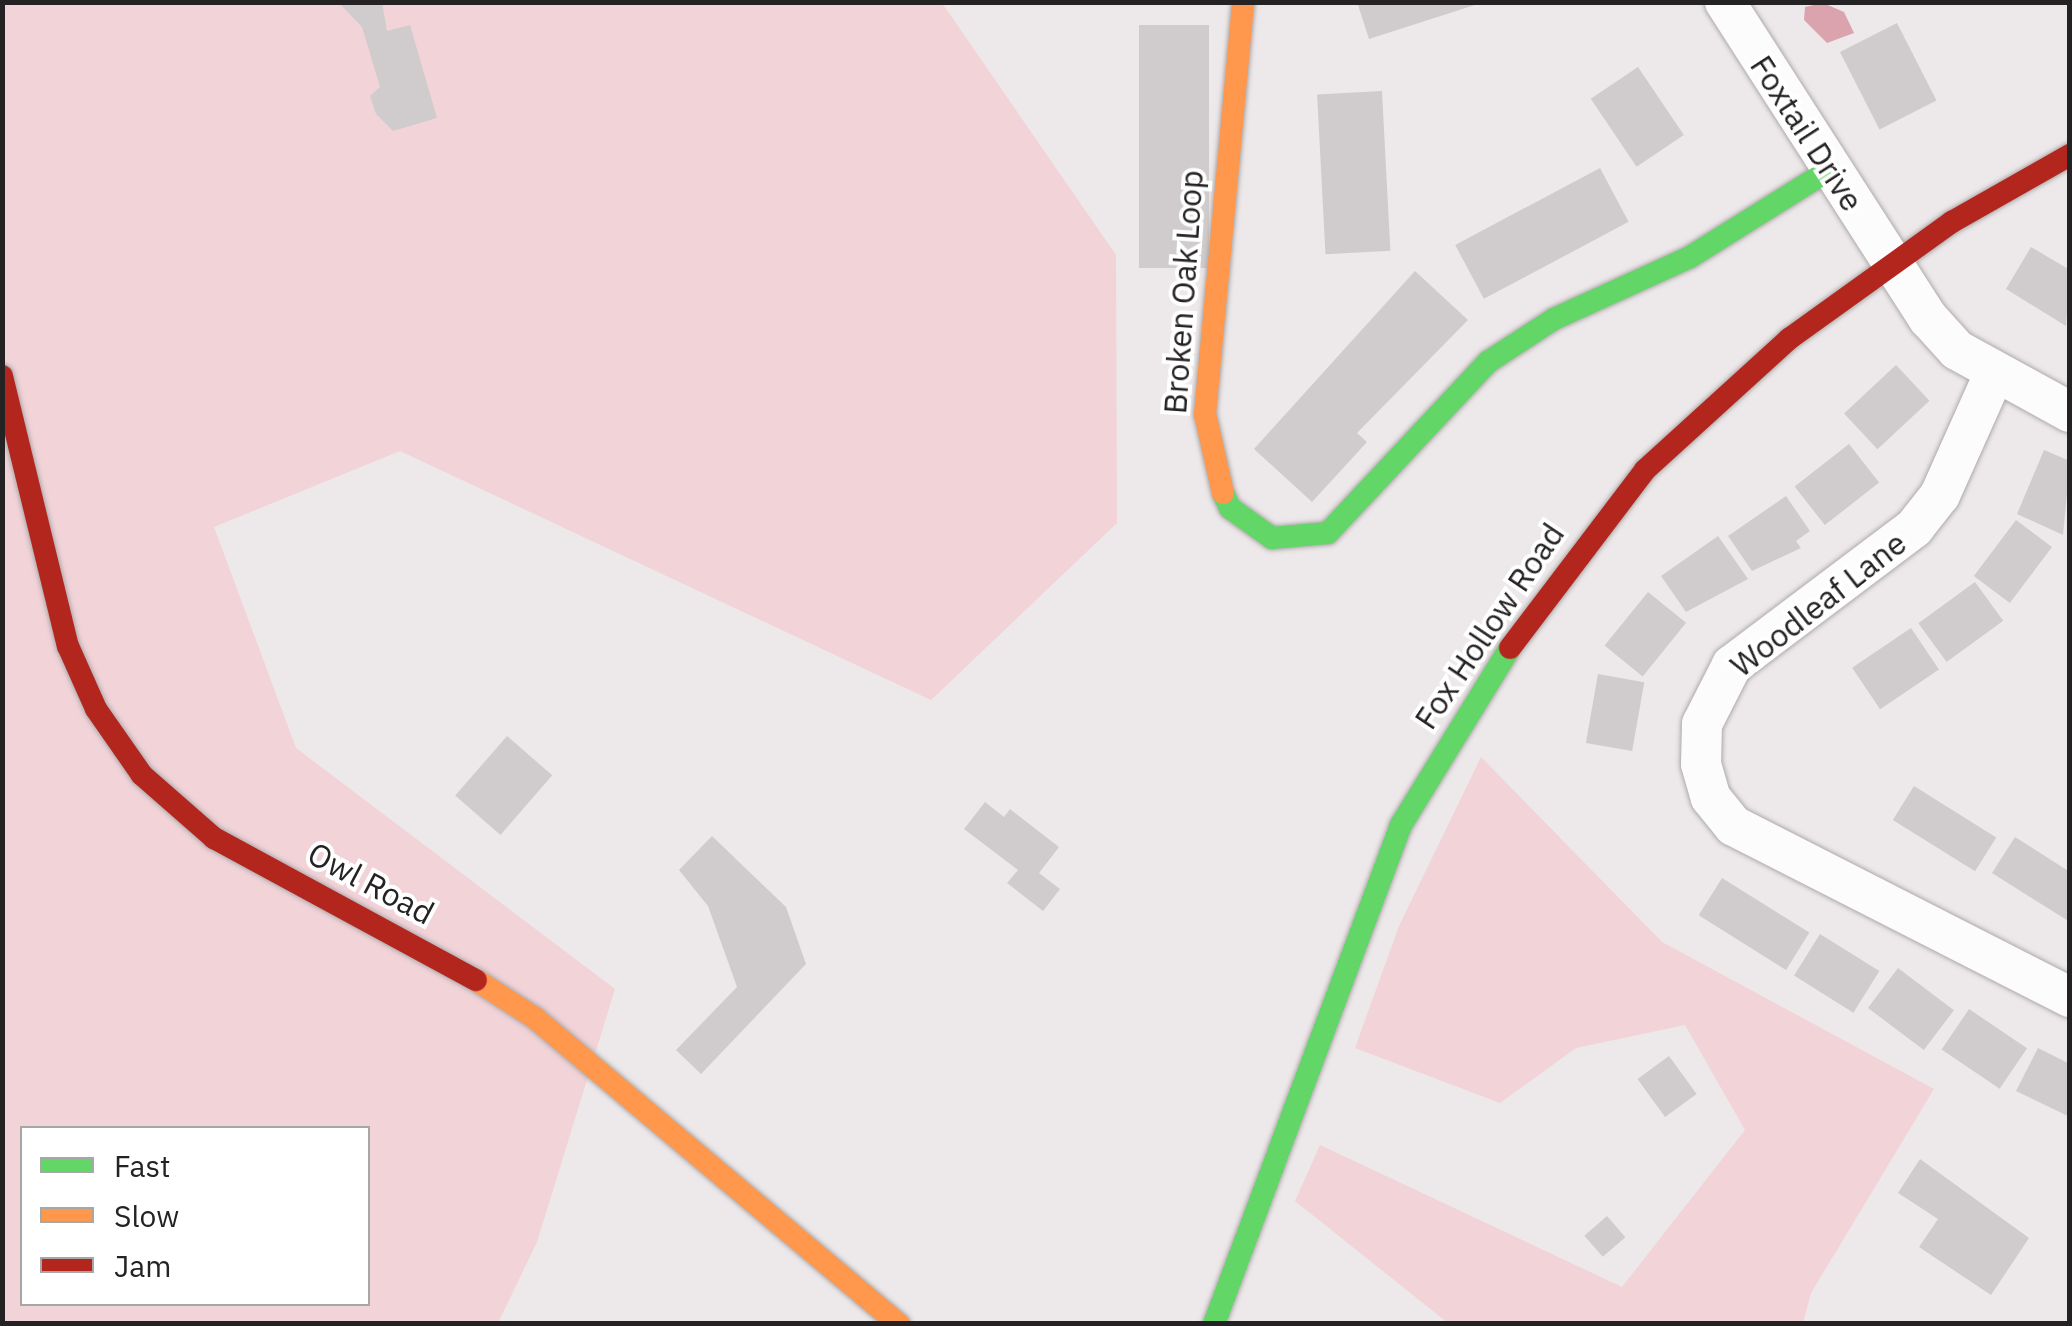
<!DOCTYPE html>
<style>
body{margin:0}
#map{position:relative;width:2072px;height:1326px;overflow:hidden;background:#ede8e9;font-family:"IBM Plex Sans",sans-serif}
div>[style]{position:absolute}
.green>*{inset:0;background:#f1d3d8}
.water>*{inset:0;background:#dba3ae}
.building>*{inset:0;background:#d0cccd;transform-origin:0 0}
.roads{filter:drop-shadow(0 0 2px #aeaaab) drop-shadow(0 0 2px #aeaaab)}
.street>*{height:40px;margin:-20px;padding:0 20px;transform-origin:20px;border-radius:20px;background:#fcfcfc}
.fast>*{height:22px;margin:-11px;padding:0 11px;transform-origin:11px;border-radius:11px;background:#63d668}
.slow>*{height:22px;margin:-11px;padding:0 11px;transform-origin:11px;border-radius:11px;background:#ff974d}
.jam>*{height:22px;margin:-11px;padding:0 11px;transform-origin:11px;border-radius:11px;background:#b3261e}
span{translate:-50% -50%;white-space:nowrap;text-align:center;line-height:1.15;-webkit-text-stroke:8px #fff;paint-order:stroke}
.street-label{font-size:32px;color:#242222}
.frame{position:absolute;inset:0;border:5px solid #242222;pointer-events:none}
.legend{position:absolute;left:20px;top:1126px;width:350px;height:180px;box-sizing:border-box;background:#fff;border:2px solid #a7a7a7;margin:0;padding:12px 18px;list-style:none;font-size:30px;color:#242222}
.legend li{display:flex;align-items:center;gap:20px;height:50px}
.legend b{width:50px;border:2px solid #a7a7a7}
</style>
<div id="map">
<div class="green">
<div style="clip-path:polygon(evenodd,3px 3px,942px 3px,1116px 255px,1117px 523px,931px 700px,400px 451px,214px 527px,296px 748px,615px 989px,537px 1242px,498px 1323px,3px 1324px,3px 3px,22px 1128px,368px 1128px,368px 1304px,22px 1304px,22px 1128px)"></div>
<div style="clip-path:polygon(1481px 757px,1662px 942px,1934px 1089px,1811px 1293px,1803px 1323px,1448px 1323px,1295px 1201px,1320px 1145px,1622px 1287px,1745px 1130px,1685px 1025px,1576px 1048px,1500px 1103px,1355px 1048px,1399px 926px)"></div>
</div>
<div class="water">
<div style="clip-path:polygon(1823px 3px,1844px 12px,1854px 33px,1827px 43px,1804px 20px,1805px 7px)"></div>
</div>
<div class="building">
<div style="clip-path:polygon(338px 2px,382px 2px,387px 31px,410px 25px,437px 118px,393px 131px,376px 114px,370px 96px,380px 87px,362px 27px)"></div>
<div style="clip-path:polygon(1357px 2px,1480px 2px,1481px 3px,1369px 39px)"></div>
<div style="left:1897px;top:23px;width:87px;height:64px;rotate:63deg"></div>
<div style="left:1139px;top:25px;width:70px;height:243px"></div>
<div style="left:1638px;top:67px;width:82px;height:57px;rotate:56deg"></div>
<div style="left:1382px;top:91px;width:160px;height:65px;rotate:87deg"></div>
<div style="left:1600px;top:168px;width:61px;height:164px;rotate:62deg"></div>
<div style="clip-path:polygon(2031px 247px,2070px 270px,2066px 326px,2006px 289px)"></div>
<div style="clip-path:polygon(1415px 271px,1468px 320px,1357px 433px,1367px 442px,1312px 502px,1254px 449px)"></div>
<div style="left:1896px;top:365px;width:49px;height:71px;rotate:47deg"></div>
<div style="left:1849px;top:444px;width:49px;height:69px;rotate:52deg"></div>
<div style="clip-path:polygon(2044px 450px,2070px 461px,2063px 535px,2017px 514px)"></div>
<div style="clip-path:polygon(1786px 496px,1810px 531px,1796px 541px,1801px 548px,1752px 571px,1728px 536px)"></div>
<div style="left:2016px;top:520px;width:45px;height:70px;rotate:37deg"></div>
<div style="clip-path:polygon(1718px 536px,1748px 579px,1686px 612px,1661px 576px)"></div>
<div style="left:1975px;top:582px;width:48px;height:70px;rotate:54deg"></div>
<div style="left:1648px;top:592px;width:49px;height:69px;rotate:39deg"></div>
<div style="left:1911px;top:628px;width:50px;height:71px;rotate:56deg"></div>
<div style="left:1598px;top:674px;width:47px;height:70px;rotate:10deg"></div>
<div style="left:507px;top:736px;width:60px;height:79px;rotate:41deg"></div>
<div style="left:1914px;top:786px;width:97px;height:40px;rotate:32deg"></div>
<div style="clip-path:polygon(985px 802px,1004px 817px,1010px 809px,1059px 847px,1039px 873px,1060px 889px,1043px 911px,1007px 883px,1018px 870px,964px 829px)"></div>
<div style="clip-path:polygon(712px 836px,786px 907px,806px 964px,701px 1074px,676px 1050px,737px 987px,708px 906px,679px 870px)"></div>
<div style="clip-path:polygon(2015px 837px,2070px 872px,2070px 922px,1992px 873px)"></div>
<div style="left:1722px;top:878px;width:103px;height:44px;rotate:32deg"></div>
<div style="left:1820px;top:934px;width:70px;height:49px;rotate:32deg"></div>
<div style="left:1898px;top:968px;width:70px;height:50px;rotate:37deg"></div>
<div style="left:1969px;top:1009px;width:70px;height:49px;rotate:34deg"></div>
<div style="clip-path:polygon(2038px 1048px,2070px 1064px,2070px 1117px,2016px 1091px)"></div>
<div style="left:1669px;top:1056px;width:47px;height:39px;rotate:54deg"></div>
<div style="clip-path:polygon(1920px 1159px,2029px 1238px,1991px 1295px,1919px 1247px,1938px 1219px,1898px 1193px)"></div>
<div style="left:1607px;top:1216px;width:28px;height:30px;rotate:49deg"></div>
</div>
<div class="roads">
<div class="street">
<div style="left:1725px;top:2px;width:376px;rotate:57.3deg"></div>
<div style="left:1928px;top:318px;width:43px;rotate:47.8deg"></div>
<div style="left:1957px;top:350px;width:129px;rotate:28.8deg"></div>
<div style="left:1995px;top:372px;width:135px;rotate:114.1deg"></div>
<div style="left:1940px;top:495px;width:42px;rotate:128.2deg"></div>
<div style="left:1914px;top:528px;width:228px;rotate:143deg"></div>
<div style="left:1732px;top:665px;width:66px;rotate:117deg"></div>
<div style="left:1702px;top:724px;width:40px;rotate:91.4deg"></div>
<div style="left:1701px;top:764px;width:35px;rotate:74deg"></div>
<div style="left:1711px;top:798px;width:36px;rotate:51deg"></div>
<div style="left:1734px;top:826px;width:377px;rotate:27deg"></div>
</div>
<div class="fast">
<div style="left:1223px;top:493px;width:17px;rotate:65deg"></div>
<div style="left:1230px;top:508px;width:52px;rotate:35.5deg"></div>
<div style="left:1272px;top:538px;width:56px;rotate:-5.1deg"></div>
<div style="left:1328px;top:533px;width:234px;rotate:-46.9deg"></div>
<div style="left:1488px;top:362px;width:79px;rotate:-33.1deg"></div>
<div style="left:1554px;top:319px;width:149px;rotate:-24.5deg"></div>
<div style="left:1690px;top:257px;width:164px;rotate:-32deg"></div>
<div style="left:1214px;top:1324px;width:533px;rotate:-69.46deg"></div>
<div style="left:1401px;top:825px;width:208px;rotate:-58.4deg"></div>
</div>
<div class="slow">
<div style="left:1223px;top:493px;width:81px;rotate:-102.8deg"></div>
<div style="left:1205px;top:414px;width:414px;rotate:-84.7deg"></div>
<div style="left:476px;top:980px;width:70px;rotate:32.8deg"></div>
<div style="left:535px;top:1018px;width:476px;rotate:40.1deg"></div>
</div>
<div class="jam">
<div style="left:2px;top:376px;width:278px;rotate:76.3deg"></div>
<div style="left:68px;top:646px;width:69px;rotate:66deg"></div>
<div style="left:96px;top:709px;width:80px;rotate:55.1deg"></div>
<div style="left:142px;top:775px;width:96px;rotate:41.2deg"></div>
<div style="left:214px;top:838px;width:298px;rotate:28.5deg"></div>
<div style="left:1510px;top:648px;width:223px;rotate:-52.8deg"></div>
<div style="left:1645px;top:470px;width:195px;rotate:-42.3deg"></div>
<div style="left:1789px;top:339px;width:201px;rotate:-35.7deg"></div>
<div style="left:1952px;top:222px;width:136px;rotate:-29.6deg"></div>
</div>
</div>
<div class="street-label">
<span style="left:1807px;top:133px;rotate:57deg">Foxtail Drive</span>
<span style="left:1183px;top:292px;rotate:-86deg">Broken Oak Loop</span>
<span style="left:1818px;top:604px;rotate:-38deg">Woodleaf Lane</span>
<span style="left:1489px;top:626px;rotate:-56deg">Fox Hollow Road</span>
<span style="left:371px;top:883px;rotate:28deg">Owl Road</span>
</div>
<div class="frame"></div>
<ul class="legend">
<li><b style="height:12px;background:#63d668"></b>Fast</li>
<li><b style="height:12px;background:#ff974d"></b>Slow</li>
<li><b style="height:12px;background:#b3261e"></b>Jam</li>
</ul>
</div>
